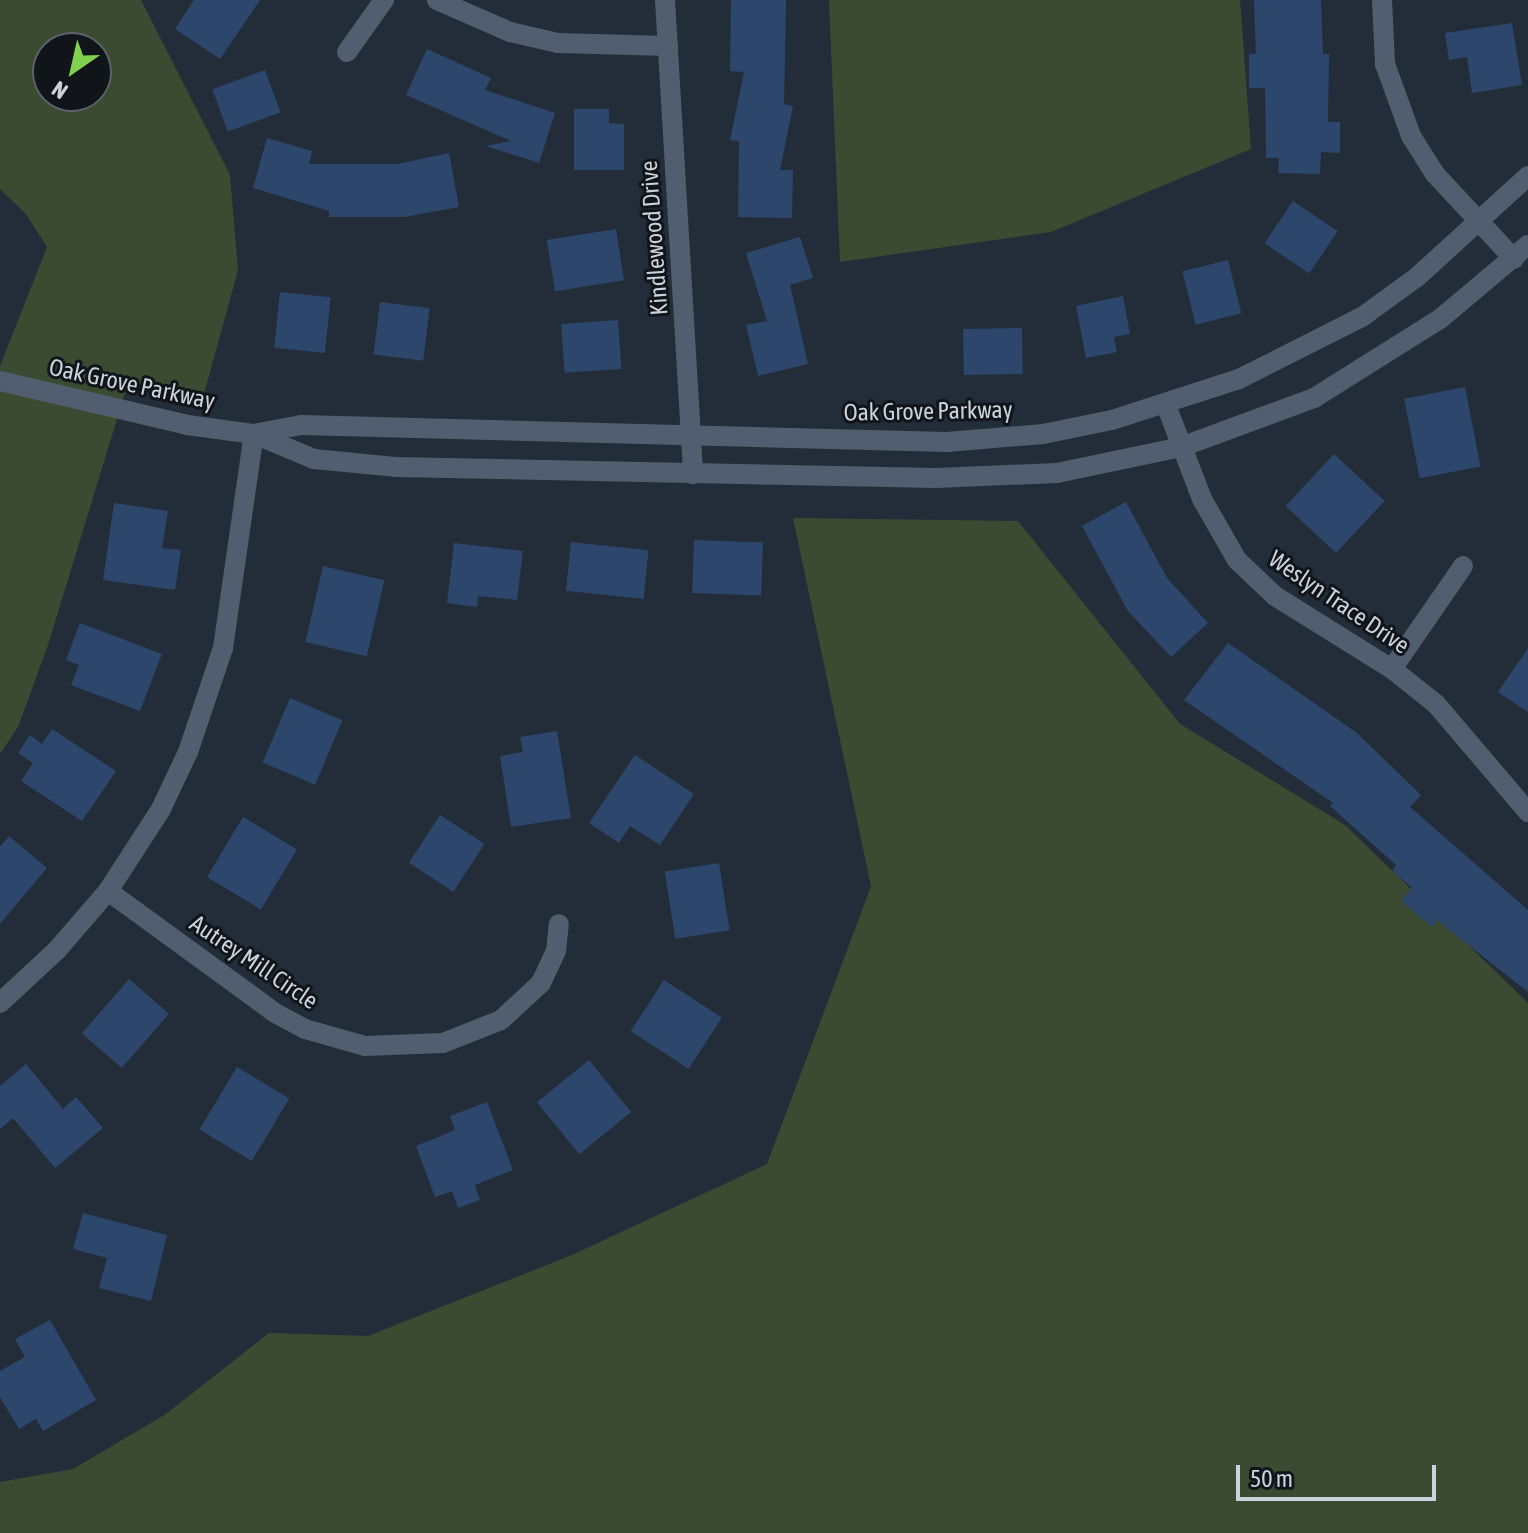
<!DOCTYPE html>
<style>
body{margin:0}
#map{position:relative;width:1528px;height:1533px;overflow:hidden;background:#232d39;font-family:"Asap Condensed",sans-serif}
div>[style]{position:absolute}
.green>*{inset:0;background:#3b4b32}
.building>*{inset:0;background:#2c476b;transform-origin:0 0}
.street>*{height:20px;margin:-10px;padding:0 10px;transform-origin:10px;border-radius:10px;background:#515e6f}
span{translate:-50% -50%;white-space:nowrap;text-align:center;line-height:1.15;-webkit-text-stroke:6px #11151a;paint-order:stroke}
.street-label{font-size:24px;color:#ccd2db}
.north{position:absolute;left:32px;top:32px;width:80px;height:80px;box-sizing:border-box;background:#11151a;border:2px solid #5c6167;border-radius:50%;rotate:214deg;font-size:22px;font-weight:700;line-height:32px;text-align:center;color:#ccd2db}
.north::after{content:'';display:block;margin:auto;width:28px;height:36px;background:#82d04f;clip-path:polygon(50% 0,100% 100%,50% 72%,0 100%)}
.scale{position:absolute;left:1236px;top:1465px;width:200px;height:36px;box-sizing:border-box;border:4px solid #ccd2db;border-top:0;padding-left:10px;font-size:24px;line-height:28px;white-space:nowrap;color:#ccd2db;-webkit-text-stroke:6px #11151a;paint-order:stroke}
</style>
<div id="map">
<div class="green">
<div style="clip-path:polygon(evenodd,0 0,141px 0,230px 175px,238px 270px,204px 394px,128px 383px,48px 645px,18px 727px,0 754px,0 366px,47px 247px,26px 214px,0 189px,0 0,48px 48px,96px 48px,96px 96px,48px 96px,48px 48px)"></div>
<div style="clip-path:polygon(829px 0,1240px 0,1251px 149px,1051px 232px,840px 262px)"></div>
<div style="clip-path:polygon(793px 518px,1018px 521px,1180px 724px,1345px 825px,1528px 1003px,1528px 1533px,0 1533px,0 1482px,73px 1469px,166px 1414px,269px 1333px,368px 1336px,572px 1255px,767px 1164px,871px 886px)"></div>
</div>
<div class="building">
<div style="clip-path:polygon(194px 0,260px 0,220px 59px,175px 29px)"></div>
<div style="clip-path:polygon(731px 0,786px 0,784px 104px,793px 106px,780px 170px,793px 170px,792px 218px,738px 217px,739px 141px,730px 140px,744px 72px,730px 71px)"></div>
<div style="clip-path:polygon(1254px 0,1321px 0,1323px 54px,1329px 54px,1328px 122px,1340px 122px,1340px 153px,1321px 152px,1320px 174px,1278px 173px,1279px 158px,1266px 158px,1265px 88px,1249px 88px,1249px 54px,1256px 54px)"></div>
<div style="clip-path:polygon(1512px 23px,1522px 85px,1472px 93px,1467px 57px,1449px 60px,1445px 33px)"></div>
<div style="clip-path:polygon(427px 49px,491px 78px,485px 90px,555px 113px,539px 163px,486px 146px,511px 141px,406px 95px)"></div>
<div style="left:265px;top:70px;width:45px;height:56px;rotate:70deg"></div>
<div style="clip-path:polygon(574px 109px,609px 109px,609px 123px,624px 124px,624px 170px,574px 170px)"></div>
<div style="clip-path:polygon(267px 138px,312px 151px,309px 164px,397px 164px,449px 153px,459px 207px,404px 217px,329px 217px,329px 211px,253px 188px)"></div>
<div style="left:1293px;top:201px;width:54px;height:51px;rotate:34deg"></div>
<div style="left:616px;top:229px;width:52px;height:70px;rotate:81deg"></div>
<div style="clip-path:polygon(800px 237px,813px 278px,790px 285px,808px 364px,758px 376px,746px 325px,767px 321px,746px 253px)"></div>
<div style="left:1228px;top:260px;width:55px;height:47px;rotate:76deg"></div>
<div style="left:280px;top:292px;width:51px;height:56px;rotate:6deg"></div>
<div style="clip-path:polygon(1123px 296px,1130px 334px,1114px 337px,1117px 352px,1086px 358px,1076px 306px)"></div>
<div style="left:380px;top:302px;width:50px;height:53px;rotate:7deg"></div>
<div style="left:618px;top:320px;width:49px;height:57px;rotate:86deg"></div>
<div style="left:1022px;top:328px;width:46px;height:59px;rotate:89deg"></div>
<div style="left:1465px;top:387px;width:81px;height:62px;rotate:79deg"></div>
<div style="left:1334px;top:454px;width:69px;height:71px;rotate:43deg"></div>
<div style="clip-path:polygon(1126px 502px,1167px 578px,1208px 623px,1171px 657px,1128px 611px,1082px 526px)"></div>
<div style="clip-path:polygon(114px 503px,168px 511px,162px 548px,181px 550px,175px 590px,103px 580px)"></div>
<div style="left:694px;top:540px;width:69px;height:53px;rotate:2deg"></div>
<div style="left:571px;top:542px;width:78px;height:49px;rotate:6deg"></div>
<div style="clip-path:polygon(454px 543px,523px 551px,517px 600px,478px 596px,477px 607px,447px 603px)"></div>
<div style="left:323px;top:566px;width:63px;height:78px;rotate:13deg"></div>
<div style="clip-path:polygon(80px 623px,162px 654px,140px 711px,71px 685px,79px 665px,66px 660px)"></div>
<div style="clip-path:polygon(1228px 643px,1357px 733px,1421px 795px,1410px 807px,1528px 910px,1528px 992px,1437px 920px,1432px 927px,1401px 901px,1412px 888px,1392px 871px,1396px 865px,1330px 806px,1333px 803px,1184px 700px)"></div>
<div style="clip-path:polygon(1528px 648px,1528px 712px,1498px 692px)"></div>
<div style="left:290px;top:698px;width:57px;height:70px;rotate:23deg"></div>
<div style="clip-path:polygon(52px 729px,116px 771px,82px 821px,21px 781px,33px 763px,18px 753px,30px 735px,42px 744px)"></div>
<div style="clip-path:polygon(557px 731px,571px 818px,511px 827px,500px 756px,523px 752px,520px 737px)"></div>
<div style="clip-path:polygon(635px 755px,694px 794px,660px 845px,630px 826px,619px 843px,589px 823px)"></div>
<div style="left:440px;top:815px;width:53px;height:57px;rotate:33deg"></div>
<div style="left:243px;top:817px;width:63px;height:70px;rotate:31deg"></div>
<div style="clip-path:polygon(9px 836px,47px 868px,0 924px,0 847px)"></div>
<div style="left:719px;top:863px;width:68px;height:55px;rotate:81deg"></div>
<div style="left:129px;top:979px;width:53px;height:72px;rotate:41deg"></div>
<div style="left:664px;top:980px;width:69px;height:61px;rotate:33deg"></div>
<div style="left:589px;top:1060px;width:67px;height:67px;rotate:51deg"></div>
<div style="clip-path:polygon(26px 1064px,63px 1109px,76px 1097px,103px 1128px,55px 1168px,13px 1118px,0 1129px,0 1086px)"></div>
<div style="left:237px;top:1067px;width:61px;height:73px;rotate:31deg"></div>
<div style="clip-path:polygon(487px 1102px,513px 1170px,475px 1185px,480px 1200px,458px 1208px,452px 1191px,435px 1197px,416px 1146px,455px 1130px,450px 1116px)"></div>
<div style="clip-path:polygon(83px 1213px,167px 1235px,151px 1301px,99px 1288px,107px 1258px,73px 1249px)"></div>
<div style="clip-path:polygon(50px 1320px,96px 1400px,43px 1431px,36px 1419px,19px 1429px,0 1397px,0 1371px,25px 1357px,15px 1339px)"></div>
</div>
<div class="street">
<div style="left:437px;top:0;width:80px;rotate:23.7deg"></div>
<div style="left:510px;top:32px;width:49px;rotate:12.9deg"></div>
<div style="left:558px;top:43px;width:110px;rotate:1.6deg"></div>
<div style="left:665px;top:0;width:475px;rotate:86.6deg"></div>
<div style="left:1382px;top:0;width:64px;rotate:87.3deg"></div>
<div style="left:1385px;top:64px;width:77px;rotate:70.1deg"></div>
<div style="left:1411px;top:136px;width:45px;rotate:57.7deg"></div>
<div style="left:1435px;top:174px;width:116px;rotate:47.1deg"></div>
<div style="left:347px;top:52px;width:64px;rotate:-54.6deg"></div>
<div style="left:0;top:381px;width:192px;rotate:13.2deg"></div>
<div style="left:187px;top:425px;width:68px;rotate:7.7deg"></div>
<div style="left:254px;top:434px;width:65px;rotate:22.6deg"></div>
<div style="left:314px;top:459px;width:81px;rotate:5.6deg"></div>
<div style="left:395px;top:467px;width:541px;rotate:1.16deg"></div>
<div style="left:936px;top:478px;width:121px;rotate:-2.4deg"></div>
<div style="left:1057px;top:473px;width:127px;rotate:-11.8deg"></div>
<div style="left:1181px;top:447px;width:142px;rotate:-20.2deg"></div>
<div style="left:1314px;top:398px;width:149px;rotate:-32.1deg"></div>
<div style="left:1440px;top:319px;width:115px;rotate:-40.1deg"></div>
<div style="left:1166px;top:405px;width:101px;rotate:69deg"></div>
<div style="left:1202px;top:499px;width:70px;rotate:60.2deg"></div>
<div style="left:1237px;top:560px;width:52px;rotate:43.5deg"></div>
<div style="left:1275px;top:596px;width:138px;rotate:32deg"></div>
<div style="left:1392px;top:669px;width:56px;rotate:38.5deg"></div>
<div style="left:1436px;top:704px;width:142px;rotate:49.6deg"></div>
<div style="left:254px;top:434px;width:48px;rotate:-10.8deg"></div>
<div style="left:301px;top:425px;width:646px;rotate:1.51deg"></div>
<div style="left:947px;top:442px;width:96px;rotate:-4.8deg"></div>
<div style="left:1043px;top:434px;width:70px;rotate:-11.5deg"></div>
<div style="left:1112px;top:420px;width:133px;rotate:-17.9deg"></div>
<div style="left:1239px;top:379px;width:138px;rotate:-26.8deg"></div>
<div style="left:1362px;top:317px;width:68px;rotate:-36deg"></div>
<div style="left:1417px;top:277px;width:150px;rotate:-42.3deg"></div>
<div style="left:1392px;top:669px;width:125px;rotate:-55.4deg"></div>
<div style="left:108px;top:891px;width:207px;rotate:36.1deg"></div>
<div style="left:275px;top:1013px;width:34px;rotate:28deg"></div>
<div style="left:305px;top:1029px;width:62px;rotate:15.8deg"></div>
<div style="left:365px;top:1046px;width:78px;rotate:-2.2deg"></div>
<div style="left:443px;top:1043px;width:62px;rotate:-21.6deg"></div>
<div style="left:501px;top:1020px;width:54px;rotate:-42.8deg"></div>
<div style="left:541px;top:983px;width:35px;rotate:-65deg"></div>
<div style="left:556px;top:951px;width:27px;rotate:-84deg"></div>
<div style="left:0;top:1003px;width:78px;rotate:-42.9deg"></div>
<div style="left:57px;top:950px;width:78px;rotate:-49.2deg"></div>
<div style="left:108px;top:891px;width:98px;rotate:-57.1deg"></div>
<div style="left:161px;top:809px;width:63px;rotate:-64.7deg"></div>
<div style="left:188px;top:752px;width:110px;rotate:-71.4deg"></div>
<div style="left:223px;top:648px;width:216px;rotate:-81.8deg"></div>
</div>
<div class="street-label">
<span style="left:654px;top:238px;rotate:-94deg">Kindlewood Drive</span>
<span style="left:132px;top:384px;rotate:12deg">Oak Grove Parkway</span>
<span style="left:928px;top:411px;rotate:-1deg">Oak Grove Parkway</span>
<span style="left:1339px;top:602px;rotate:34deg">Weslyn Trace Drive</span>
<span style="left:254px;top:962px;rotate:34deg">Autrey Mill Circle</span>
</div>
<div class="north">N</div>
<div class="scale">50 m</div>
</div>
